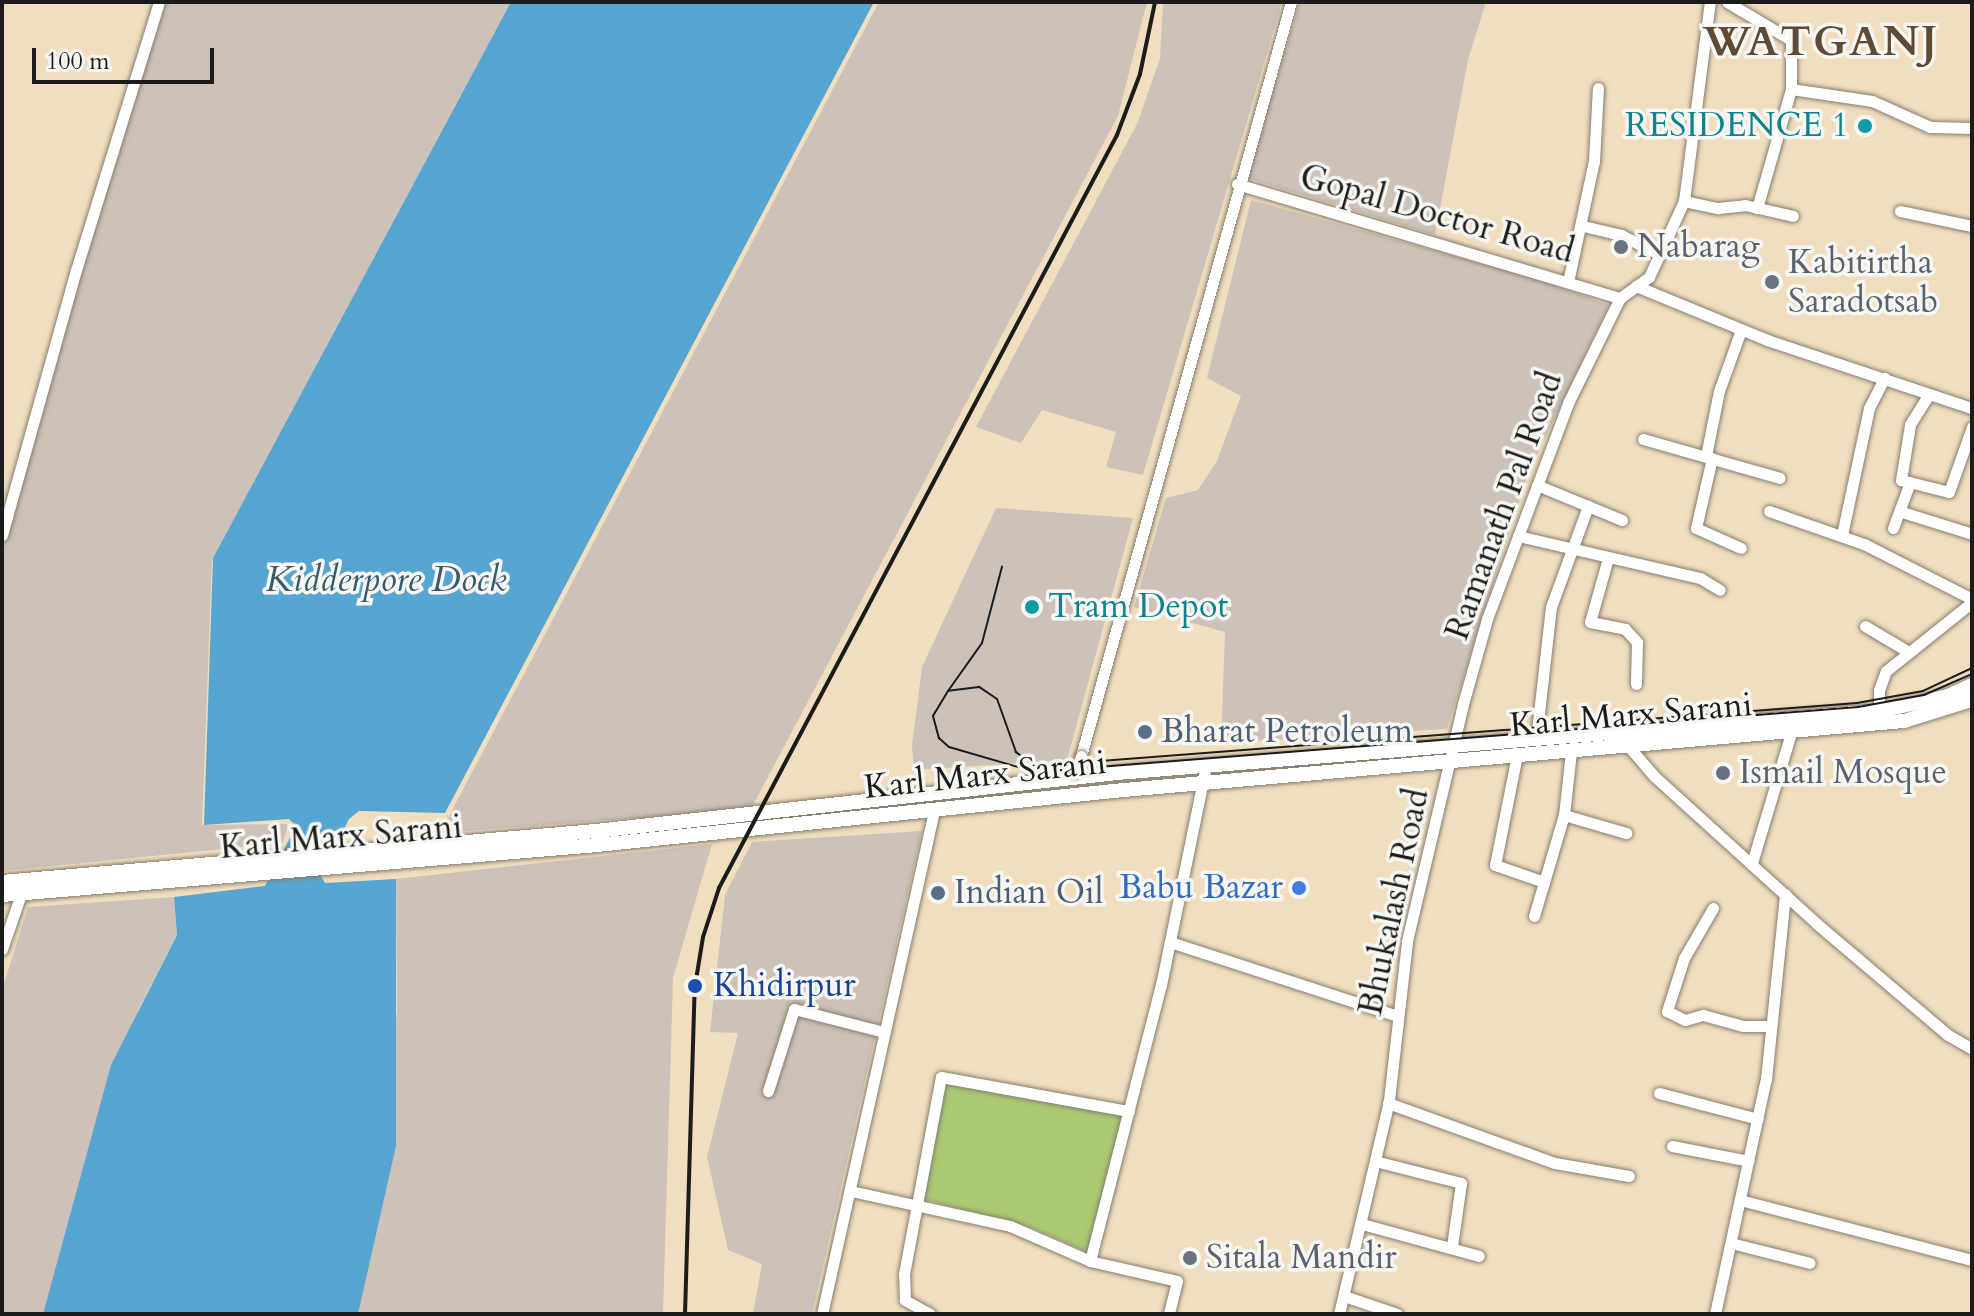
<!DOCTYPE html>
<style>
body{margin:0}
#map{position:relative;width:1974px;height:1316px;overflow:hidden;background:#f0debf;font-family:Cardo,serif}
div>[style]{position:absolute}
.industrial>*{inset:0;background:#cdc2b9}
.green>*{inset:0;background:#aac971}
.water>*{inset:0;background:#57a6d1}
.roads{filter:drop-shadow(0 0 2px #867d6e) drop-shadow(0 0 2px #867d6e)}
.street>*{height:11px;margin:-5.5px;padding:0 5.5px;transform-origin:5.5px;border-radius:5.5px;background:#fff}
.secondary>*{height:14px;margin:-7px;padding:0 7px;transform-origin:7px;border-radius:7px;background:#fff}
.tram>*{height:2px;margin:-1px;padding:0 1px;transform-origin:1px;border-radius:1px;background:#1c1c1c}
.rail>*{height:4px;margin:-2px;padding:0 2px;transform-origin:2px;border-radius:2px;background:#1c1c1c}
.bridges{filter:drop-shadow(0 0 2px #867d6e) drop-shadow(0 0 2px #867d6e)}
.street-bridge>*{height:11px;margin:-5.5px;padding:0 5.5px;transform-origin:5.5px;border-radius:5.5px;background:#fff}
.dots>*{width:22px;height:22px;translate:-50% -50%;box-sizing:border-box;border:4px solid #f6f6f2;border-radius:50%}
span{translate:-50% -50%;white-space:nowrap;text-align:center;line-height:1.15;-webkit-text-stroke:7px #f6f6f2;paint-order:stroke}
.culture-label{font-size:34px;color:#0d838f}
.right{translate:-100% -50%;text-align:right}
.left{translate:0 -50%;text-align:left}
.street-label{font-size:34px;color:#1c1c1c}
.worship-label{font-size:34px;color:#5b616d}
.service-label{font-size:34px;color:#4e5e75}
.shop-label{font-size:34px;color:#366cbe}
.transit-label{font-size:34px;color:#164399}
.water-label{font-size:36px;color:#375a6d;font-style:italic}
.district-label{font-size:42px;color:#5e4b37;font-weight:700;letter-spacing:2px}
.frame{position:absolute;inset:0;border:4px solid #1c1c1c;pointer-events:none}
.scale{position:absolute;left:32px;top:48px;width:182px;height:36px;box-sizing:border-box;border:4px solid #1c1c1c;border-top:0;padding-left:10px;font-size:24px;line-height:28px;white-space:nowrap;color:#1c1c1c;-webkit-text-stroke:6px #f6f6f2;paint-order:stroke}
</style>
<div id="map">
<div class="industrial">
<div style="clip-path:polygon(163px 2px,511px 2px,212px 560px,202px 825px,288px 824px,283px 843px,2px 871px,2px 541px)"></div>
<div style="clip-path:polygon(879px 2px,1147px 2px,1118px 116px,751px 809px,440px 833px)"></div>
<div style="clip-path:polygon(1163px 2px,1282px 2px,1143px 475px,1106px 467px,1116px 432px,1042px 410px,1021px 443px,976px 427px,1138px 122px,1160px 58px)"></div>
<div style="clip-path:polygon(1300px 2px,1486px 2px,1468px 60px,1435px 235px,1247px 178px)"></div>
<div style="clip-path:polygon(1251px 200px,1537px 279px,1609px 305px,1528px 473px,1447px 729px,1221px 743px,1225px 632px,1134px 607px,1166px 498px,1198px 490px,1217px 461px,1241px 396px,1207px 378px)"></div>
<div style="clip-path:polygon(996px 508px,1133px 518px,1067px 760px,914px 770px,912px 746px,922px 667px)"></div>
<div style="clip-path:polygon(922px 831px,812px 1314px,753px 1314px,762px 1264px,728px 1250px,707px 1157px,738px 1033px,710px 1032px,725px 895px,752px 842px)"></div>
<div style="clip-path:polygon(712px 844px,673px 978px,663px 1314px,358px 1314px,397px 1011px,396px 879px)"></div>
<div style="clip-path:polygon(174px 897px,177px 935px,139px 1008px,43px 1314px,2px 1314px,2px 990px,28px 907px)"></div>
</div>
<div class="green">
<div style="clip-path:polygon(943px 1082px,1124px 1114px,1087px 1252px,1027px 1226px,918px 1198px)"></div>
</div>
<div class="water">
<div style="clip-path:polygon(511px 2px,874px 2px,445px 813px,359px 811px,349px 819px,321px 876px,325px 883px,396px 879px,396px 1146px,358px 1314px,43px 1314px,111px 1065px,177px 935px,174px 897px,265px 886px,296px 826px,289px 819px,204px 825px,213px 558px)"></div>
</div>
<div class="roads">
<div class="street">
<div style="left:1727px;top:2px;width:74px;rotate:30.7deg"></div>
<div style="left:1791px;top:40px;width:49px;rotate:90deg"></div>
<div style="left:1791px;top:89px;width:124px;rotate:105.9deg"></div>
<div style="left:1791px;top:89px;width:82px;rotate:8.4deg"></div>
<div style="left:1872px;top:101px;width:64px;rotate:24.1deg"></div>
<div style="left:1930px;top:127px;width:42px;rotate:1.4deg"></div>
<div style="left:1237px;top:184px;width:400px;rotate:16.6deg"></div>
<div style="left:1684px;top:201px;width:35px;rotate:12deg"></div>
<div style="left:1718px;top:208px;width:27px;rotate:-6deg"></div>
<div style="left:1745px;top:205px;width:49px;rotate:12.9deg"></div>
<div style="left:1900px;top:211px;width:74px;rotate:11.8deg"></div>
<div style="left:1583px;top:226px;width:39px;rotate:13deg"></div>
<div style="left:1621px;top:235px;width:42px;rotate:26.6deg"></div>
<div style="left:1568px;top:282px;width:124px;rotate:-77.9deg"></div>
<div style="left:1594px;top:161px;width:73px;rotate:-86.9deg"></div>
<div style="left:1636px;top:286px;width:142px;rotate:22.4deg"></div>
<div style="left:1767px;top:340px;width:216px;rotate:18.4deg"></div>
<div style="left:1929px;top:394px;width:36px;rotate:122deg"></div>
<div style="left:1910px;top:425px;width:56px;rotate:99.3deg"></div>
<div style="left:1901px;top:480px;width:49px;rotate:14deg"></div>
<div style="left:1949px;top:492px;width:69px;rotate:-70.5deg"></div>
<div style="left:1643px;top:439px;width:142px;rotate:15.9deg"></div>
<div style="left:1706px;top:456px;width:66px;rotate:-78.7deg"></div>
<div style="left:1719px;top:391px;width:65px;rotate:-70.2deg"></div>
<div style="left:1712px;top:458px;width:72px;rotate:102.9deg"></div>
<div style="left:1696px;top:528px;width:49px;rotate:24deg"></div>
<div style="left:1537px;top:485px;width:92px;rotate:22.4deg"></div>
<div style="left:1769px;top:511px;width:101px;rotate:19.2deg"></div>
<div style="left:1864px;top:544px;width:121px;rotate:27deg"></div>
<div style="left:1902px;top:512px;width:73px;rotate:17.4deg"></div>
<div style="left:1893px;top:528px;width:49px;rotate:-69.7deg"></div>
<div style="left:2px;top:535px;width:275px;rotate:-74.4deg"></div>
<div style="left:76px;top:270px;width:281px;rotate:-72.8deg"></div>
<div style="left:1842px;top:535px;width:130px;rotate:-78deg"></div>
<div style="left:1869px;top:408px;width:34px;rotate:-63deg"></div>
<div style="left:1518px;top:536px;width:187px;rotate:13deg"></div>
<div style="left:1700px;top:578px;width:23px;rotate:31deg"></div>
<div style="left:1608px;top:558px;width:66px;rotate:105.7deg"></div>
<div style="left:1590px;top:622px;width:36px;rotate:11deg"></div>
<div style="left:1625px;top:629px;width:18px;rotate:47deg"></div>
<div style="left:1637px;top:642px;width:42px;rotate:91.4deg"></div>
<div style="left:1865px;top:626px;width:49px;rotate:30.8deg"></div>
<div style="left:1879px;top:718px;width:28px;rotate:-90deg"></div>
<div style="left:1879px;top:690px;width:20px;rotate:-70deg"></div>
<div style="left:1886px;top:671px;width:110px;rotate:-38.7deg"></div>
<div style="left:1536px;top:740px;width:134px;rotate:-83.6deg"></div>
<div style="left:1551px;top:607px;width:108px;rotate:-69.9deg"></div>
<div style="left:1624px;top:741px;width:46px;rotate:49.4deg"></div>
<div style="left:1654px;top:776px;width:220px;rotate:42.2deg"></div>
<div style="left:1817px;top:924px;width:172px;rotate:40.3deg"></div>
<div style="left:1948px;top:1035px;width:28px;rotate:30deg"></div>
<div style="left:1517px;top:755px;width:112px;rotate:101.3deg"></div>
<div style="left:1495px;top:865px;width:52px;rotate:19.1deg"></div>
<div style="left:1081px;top:756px;width:783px;rotate:-74.44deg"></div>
<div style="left:1564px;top:815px;width:65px;rotate:16.2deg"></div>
<div style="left:1752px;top:863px;width:143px;rotate:-73.3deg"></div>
<div style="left:1713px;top:908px;width:58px;rotate:120.1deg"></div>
<div style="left:1684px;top:958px;width:56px;rotate:107.8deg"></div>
<div style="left:1667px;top:1011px;width:20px;rotate:27deg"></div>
<div style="left:1685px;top:1020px;width:19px;rotate:-16deg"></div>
<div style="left:1703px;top:1015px;width:41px;rotate:15.4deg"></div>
<div style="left:1743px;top:1026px;width:27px"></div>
<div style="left:1534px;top:916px;width:105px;rotate:-73.5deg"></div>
<div style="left:1564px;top:815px;width:63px;rotate:-83.7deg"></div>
<div style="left:1170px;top:942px;width:237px;rotate:18deg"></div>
<div style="left:2px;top:949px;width:58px;rotate:-70.9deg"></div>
<div style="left:768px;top:1091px;width:86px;rotate:-72.4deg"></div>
<div style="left:794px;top:1009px;width:93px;rotate:14.3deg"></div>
<div style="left:1659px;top:1093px;width:102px;rotate:14.7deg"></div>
<div style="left:1388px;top:1103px;width:177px;rotate:19.8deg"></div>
<div style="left:1555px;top:1163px;width:75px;rotate:10deg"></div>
<div style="left:1672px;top:1146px;width:78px;rotate:11deg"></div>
<div style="left:1375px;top:1161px;width:89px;rotate:14.3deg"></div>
<div style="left:1461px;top:1183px;width:64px;rotate:98.1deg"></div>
<div style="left:851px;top:1191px;width:163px;rotate:12.4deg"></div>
<div style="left:1010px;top:1226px;width:87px;rotate:23.6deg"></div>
<div style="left:1090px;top:1261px;width:89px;rotate:12.9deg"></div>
<div style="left:1177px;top:1281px;width:34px;rotate:104deg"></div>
<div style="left:1740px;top:1200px;width:240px;rotate:14.5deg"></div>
<div style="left:1362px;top:1224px;width:121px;rotate:15.3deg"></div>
<div style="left:1731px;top:1243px;width:81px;rotate:14.2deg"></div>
<div style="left:1090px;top:1261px;width:285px;rotate:-75.6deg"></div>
<div style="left:1161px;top:985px;width:225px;rotate:-78.4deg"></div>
<div style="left:1344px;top:1296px;width:56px;rotate:18.8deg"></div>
<div style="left:822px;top:1314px;width:515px;rotate:-77.45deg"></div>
<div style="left:930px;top:1314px;width:29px;rotate:-151deg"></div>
<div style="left:905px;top:1300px;width:26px;rotate:-92deg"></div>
<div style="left:904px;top:1274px;width:200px;rotate:-79.4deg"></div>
<div style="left:941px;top:1077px;width:191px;rotate:10.3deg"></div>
<div style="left:1339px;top:1314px;width:220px;rotate:-76.8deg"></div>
<div style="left:1389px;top:1100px;width:160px;rotate:-83.5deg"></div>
<div style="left:1407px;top:941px;width:244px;rotate:-76.7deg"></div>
<div style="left:1463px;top:704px;width:88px;rotate:-74.2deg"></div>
<div style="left:1487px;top:619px;width:231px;rotate:-69.4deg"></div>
<div style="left:1568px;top:403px;width:117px;rotate:-63.7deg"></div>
<div style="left:1620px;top:298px;width:36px;rotate:-36deg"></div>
<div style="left:1649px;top:277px;width:84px;rotate:-65.3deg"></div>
<div style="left:1684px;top:201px;width:201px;rotate:-82.6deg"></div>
<div style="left:1715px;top:1314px;width:240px;rotate:-77.8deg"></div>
<div style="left:1766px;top:1079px;width:186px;rotate:-84.1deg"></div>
</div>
<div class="secondary">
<div style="left:2px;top:882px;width:596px;rotate:-4.91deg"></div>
<div style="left:596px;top:831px;width:524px;rotate:-6.35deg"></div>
<div style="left:1117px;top:773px;width:766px;rotate:-4.65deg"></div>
<div style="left:1880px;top:711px;width:70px;rotate:-12.4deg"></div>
<div style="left:1948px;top:696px;width:26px;rotate:-25deg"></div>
<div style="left:2px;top:895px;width:597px;rotate:-4.8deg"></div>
<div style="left:597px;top:845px;width:519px;rotate:-5.97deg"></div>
<div style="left:1113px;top:791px;width:794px;rotate:-5.06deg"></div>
<div style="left:1904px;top:721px;width:71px;rotate:-17.2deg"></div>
</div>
</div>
<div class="tram">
<div style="left:1972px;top:668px;width:54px;rotate:154.9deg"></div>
<div style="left:1923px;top:691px;width:67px;rotate:169.7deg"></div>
<div style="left:1857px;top:703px;width:824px;rotate:175.62deg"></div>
<div style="left:1035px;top:766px;width:24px;rotate:-144deg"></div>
<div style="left:1016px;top:752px;width:56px;rotate:-109.7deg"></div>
<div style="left:997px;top:699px;width:22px;rotate:-146deg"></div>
<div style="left:979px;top:687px;width:31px;rotate:173deg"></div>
<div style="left:948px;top:691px;width:29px;rotate:121deg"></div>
<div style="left:933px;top:716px;width:23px;rotate:75deg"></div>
<div style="left:939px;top:738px;width:13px;rotate:42deg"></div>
<div style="left:949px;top:747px;width:90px;rotate:16.2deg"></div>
<div style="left:1035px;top:772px;width:826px;rotate:-4.52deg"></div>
<div style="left:1858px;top:707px;width:67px;rotate:-10.3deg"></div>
<div style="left:1924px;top:695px;width:52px;rotate:-23.6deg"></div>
<div style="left:948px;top:691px;width:59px;rotate:-54.7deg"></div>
<div style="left:982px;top:643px;width:79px;rotate:-75.3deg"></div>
</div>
<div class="rail">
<div style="left:685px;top:1314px;width:328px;rotate:-88.3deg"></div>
<div style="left:695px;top:986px;width:50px;rotate:-80.7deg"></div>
<div style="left:703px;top:937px;width:52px;rotate:-71.9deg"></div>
<div style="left:719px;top:888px;width:852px;rotate:-62.14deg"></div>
<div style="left:1117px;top:135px;width:65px;rotate:-69.3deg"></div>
<div style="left:1140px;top:74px;width:74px;rotate:-78.2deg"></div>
</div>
<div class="bridges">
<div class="street-bridge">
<div style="left:1075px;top:772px;width:17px;rotate:-69deg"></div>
</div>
</div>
<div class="dots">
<div style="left:1865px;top:126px;background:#0f9aa8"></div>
<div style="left:1621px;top:247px;background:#6b7280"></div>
<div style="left:1772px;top:282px;background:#6b7280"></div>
<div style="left:1032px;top:607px;background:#0f9aa8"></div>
<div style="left:1145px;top:732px;background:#5c6f8a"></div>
<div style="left:1723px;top:773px;background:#6b7280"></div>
<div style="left:1299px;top:888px;background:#3f7fe0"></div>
<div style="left:938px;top:893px;background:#5c6f8a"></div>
<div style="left:695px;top:986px;background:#1a4fb4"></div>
<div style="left:1190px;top:1258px;background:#6b7280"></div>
</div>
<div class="culture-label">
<span class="right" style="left:1849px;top:126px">RESIDENCE 1</span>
<span class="left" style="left:1048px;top:607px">Tram Depot</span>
</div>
<div class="street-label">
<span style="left:1437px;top:214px;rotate:16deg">Gopal Doctor Road</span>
<span style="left:1504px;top:506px;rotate:-70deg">Ramanath Pal Road</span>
<span style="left:1631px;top:715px;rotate:-5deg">Karl Marx Sarani</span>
<span style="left:985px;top:775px;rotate:-6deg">Karl Marx Sarani</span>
<span style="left:341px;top:837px;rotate:-5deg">Karl Marx Sarani</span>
<span style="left:1394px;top:902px;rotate:-78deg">Bhukalash Road</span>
</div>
<div class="worship-label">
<span class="left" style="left:1637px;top:247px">Nabarag</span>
<span class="left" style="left:1788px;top:282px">Kabitirtha<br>Saradotsab</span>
<span class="left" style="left:1739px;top:773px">Ismail Mosque</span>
<span class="left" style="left:1206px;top:1258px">Sitala Mandir</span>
</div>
<div class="service-label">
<span class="left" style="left:1161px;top:732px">Bharat Petroleum</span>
<span class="left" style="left:954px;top:893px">Indian Oil</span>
</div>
<div class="shop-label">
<span class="right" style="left:1283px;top:888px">Babu Bazar</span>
</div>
<div class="transit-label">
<span class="left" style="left:713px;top:986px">Khidirpur</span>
</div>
<div class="water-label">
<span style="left:386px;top:580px">Kidderpore Dock</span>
</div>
<div class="district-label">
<span style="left:1821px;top:42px">WATGANJ</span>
</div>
<div class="frame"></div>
<div class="scale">100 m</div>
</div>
